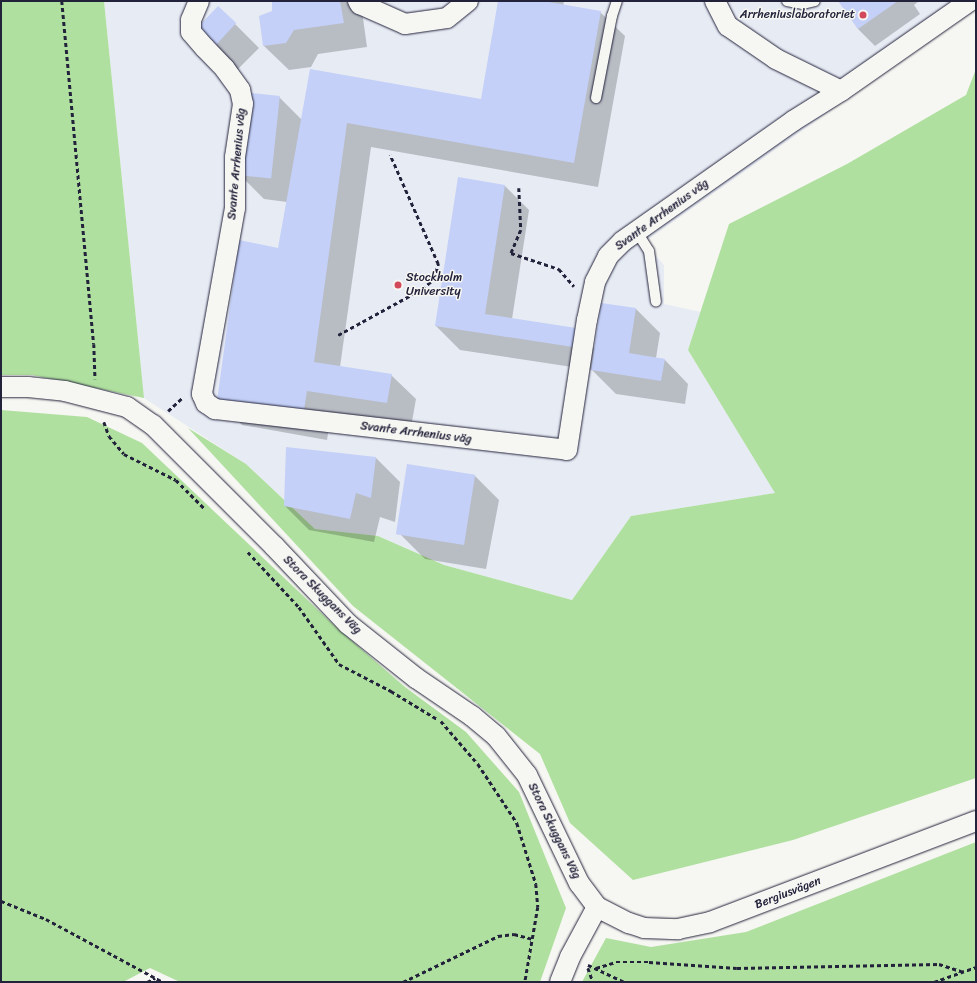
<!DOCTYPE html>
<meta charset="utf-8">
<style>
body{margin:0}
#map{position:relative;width:977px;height:983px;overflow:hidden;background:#f6f6f2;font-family:Sriracha,sans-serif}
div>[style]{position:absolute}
.built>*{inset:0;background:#e7ebf4}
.green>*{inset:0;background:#b0e09f}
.shadow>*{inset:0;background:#0003;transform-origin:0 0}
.building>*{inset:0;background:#c4d0f7;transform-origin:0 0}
.path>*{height:2.5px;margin-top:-1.25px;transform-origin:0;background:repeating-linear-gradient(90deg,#22223b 0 4px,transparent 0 7px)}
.roads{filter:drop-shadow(0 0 1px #22223b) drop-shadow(0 0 1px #22223b)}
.lane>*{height:10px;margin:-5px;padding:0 5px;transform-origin:5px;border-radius:5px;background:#f6f6f2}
.street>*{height:20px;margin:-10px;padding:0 10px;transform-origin:10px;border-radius:10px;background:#f6f6f2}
.dots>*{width:11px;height:11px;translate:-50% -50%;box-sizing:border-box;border:2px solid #f6f6f2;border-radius:50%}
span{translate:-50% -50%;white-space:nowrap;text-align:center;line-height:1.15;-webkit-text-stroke:3px #f6f6f2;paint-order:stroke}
.poi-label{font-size:12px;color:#22223b}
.right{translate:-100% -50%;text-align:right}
.left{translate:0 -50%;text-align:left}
.street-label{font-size:12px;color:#22223b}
.frame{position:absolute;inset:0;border:2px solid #22223b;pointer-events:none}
</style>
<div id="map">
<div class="built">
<div style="clip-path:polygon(104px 1px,976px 1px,976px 8px,644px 242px,664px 265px,664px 304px,701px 312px,688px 350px,776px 493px,631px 516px,572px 600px,444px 565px,378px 536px,315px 529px,246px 464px,144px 398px)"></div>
</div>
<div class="green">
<div style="clip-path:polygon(1px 1px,104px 1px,144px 398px,32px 375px,1px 375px)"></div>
<div style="clip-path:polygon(976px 69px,976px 778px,793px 840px,633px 880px,570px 823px,540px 754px,353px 606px,188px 428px,246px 464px,315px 529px,378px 536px,444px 565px,572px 600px,631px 516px,775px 493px,688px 350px,729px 224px,847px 164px,966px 95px)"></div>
<div style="clip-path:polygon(1px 410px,87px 417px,142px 443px,336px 627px,405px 687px,466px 732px,519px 792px,566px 908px,540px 982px,180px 982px,150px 968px,123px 982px,1px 982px)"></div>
<div style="clip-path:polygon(976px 842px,976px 982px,582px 982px,606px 938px,651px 947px,746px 932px)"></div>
</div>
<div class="shadow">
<div style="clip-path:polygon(273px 1px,352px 1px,362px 11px,367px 47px,318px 54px,311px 67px,289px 70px,264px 46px,272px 11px)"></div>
<div style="clip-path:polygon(499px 1px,564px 1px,563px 6px,600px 12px,625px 36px,598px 187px,371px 147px,340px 367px,391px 375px,416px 399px,411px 427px,331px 415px,327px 440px,242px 425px,218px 401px,279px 249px,287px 202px,264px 199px,239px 174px,279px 97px,302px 120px,482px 100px)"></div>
<div style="clip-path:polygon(839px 1px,919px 1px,914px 5px,920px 14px,875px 46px,858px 29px)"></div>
<div style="left:218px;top:7px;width:58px;height:34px;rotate:45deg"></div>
<div style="clip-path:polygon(459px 178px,505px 186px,529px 210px,512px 319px,575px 329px,595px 349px,602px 304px,636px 309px,660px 333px,656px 358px,664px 359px,688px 384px,685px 404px,616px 394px,592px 370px,460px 350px,436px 326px)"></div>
<div style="clip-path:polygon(376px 458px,400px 482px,395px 522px,380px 517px,374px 542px,309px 530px,285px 506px)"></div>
<div style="clip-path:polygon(475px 476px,499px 500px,486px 569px,425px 559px,401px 535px)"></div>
</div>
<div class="building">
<div style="clip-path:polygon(272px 1px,340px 1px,344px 23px,294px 30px,286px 43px,263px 46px,259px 16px,272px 11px)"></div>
<div style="clip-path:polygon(498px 1px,543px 1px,601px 11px,574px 163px,347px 123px,314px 362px,392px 374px,387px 403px,307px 391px,303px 416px,217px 401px,239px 240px,278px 248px,310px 69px,481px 99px)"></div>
<div style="clip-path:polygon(838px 1px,898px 1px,858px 29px)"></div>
<div style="left:218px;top:6px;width:25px;height:35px;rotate:43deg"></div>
<div style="left:251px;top:93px;width:29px;height:83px;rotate:6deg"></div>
<div style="clip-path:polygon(458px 177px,505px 185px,485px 314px,576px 328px,573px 347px,435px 326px)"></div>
<div style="clip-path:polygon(601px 303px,636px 308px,629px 353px,665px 359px,661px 381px,591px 370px)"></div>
<div style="clip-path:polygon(286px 447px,376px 457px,371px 498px,356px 493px,350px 519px,284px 506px)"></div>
<div style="left:407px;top:464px;width:69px;height:71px;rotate:9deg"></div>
</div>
<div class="path">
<div style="left:62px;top:1px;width:344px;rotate:84.7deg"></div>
<div style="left:94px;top:344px;width:35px;rotate:88deg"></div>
<div style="left:519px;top:188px;width:42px;rotate:87.3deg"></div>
<div style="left:521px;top:230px;width:25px;rotate:113deg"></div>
<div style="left:511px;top:253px;width:51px;rotate:18.4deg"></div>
<div style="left:559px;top:269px;width:23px;rotate:49deg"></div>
<div style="left:338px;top:335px;width:96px;rotate:-28.7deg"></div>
<div style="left:422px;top:289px;width:16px;rotate:-40deg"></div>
<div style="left:434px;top:279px;width:16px;rotate:-75deg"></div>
<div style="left:438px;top:264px;width:119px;rotate:-113.8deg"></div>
<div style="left:168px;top:411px;width:19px;rotate:-43deg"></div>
<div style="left:104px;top:422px;width:15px;rotate:70deg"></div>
<div style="left:109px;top:436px;width:23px;rotate:50deg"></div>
<div style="left:124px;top:454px;width:58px;rotate:26.6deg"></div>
<div style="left:176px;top:480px;width:41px;rotate:45deg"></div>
<div style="left:248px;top:552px;width:75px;rotate:47.2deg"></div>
<div style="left:299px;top:607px;width:70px;rotate:54.9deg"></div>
<div style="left:339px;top:664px;width:59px;rotate:27.4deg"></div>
<div style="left:391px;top:691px;width:54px;rotate:31.3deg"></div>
<div style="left:441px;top:721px;width:57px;rotate:49.3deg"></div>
<div style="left:478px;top:764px;width:71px;rotate:56.5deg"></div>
<div style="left:517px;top:823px;width:64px;rotate:72.7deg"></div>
<div style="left:536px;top:884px;width:23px;rotate:85deg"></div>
<div style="left:538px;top:907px;width:76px;rotate:99.8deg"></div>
<div style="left:1px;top:901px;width:48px;rotate:21.8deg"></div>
<div style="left:46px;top:919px;width:133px;rotate:28.3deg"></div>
<div style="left:588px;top:965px;width:40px;rotate:25deg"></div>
<div style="left:588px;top:968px;width:15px;rotate:70deg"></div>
<div style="left:596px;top:968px;width:21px;rotate:-17deg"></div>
<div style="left:616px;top:962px;width:33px"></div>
<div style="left:649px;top:962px;width:88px;rotate:3.9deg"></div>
<div style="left:737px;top:968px;width:202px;rotate:-1.1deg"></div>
<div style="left:939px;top:964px;width:26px;rotate:18deg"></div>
<div style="left:147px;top:982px;width:9px;rotate:-27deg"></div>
<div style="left:403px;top:982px;width:106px;rotate:-25.8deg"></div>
<div style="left:498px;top:936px;width:16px;rotate:-7deg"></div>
<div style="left:514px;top:934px;width:20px;rotate:15deg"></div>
<div style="left:934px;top:982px;width:45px;rotate:-19.7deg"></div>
</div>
<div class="roads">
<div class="lane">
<div style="left:787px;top:1px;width:16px;rotate:11deg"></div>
<div style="left:803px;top:4px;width:12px;rotate:-14deg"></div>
<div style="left:596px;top:98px;width:84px;rotate:-79deg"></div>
<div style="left:612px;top:16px;width:16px;rotate:-72deg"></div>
<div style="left:637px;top:232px;width:22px;rotate:58deg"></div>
<div style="left:649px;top:251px;width:51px;rotate:82.2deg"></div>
</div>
<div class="street">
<div style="left:199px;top:1px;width:21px;rotate:113deg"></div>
<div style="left:191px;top:20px;width:12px;rotate:90deg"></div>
<div style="left:191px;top:32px;width:21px;rotate:49deg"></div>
<div style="left:205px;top:48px;width:29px;rotate:46deg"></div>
<div style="left:225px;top:69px;width:26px;rotate:54deg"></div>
<div style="left:240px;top:90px;width:14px;rotate:78deg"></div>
<div style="left:243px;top:104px;width:54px;rotate:98.6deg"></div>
<div style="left:235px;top:157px;width:51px;rotate:90deg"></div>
<div style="left:235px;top:208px;width:189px;rotate:100.1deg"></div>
<div style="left:202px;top:394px;width:10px;rotate:66deg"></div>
<div style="left:206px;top:403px;width:11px;rotate:34deg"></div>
<div style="left:215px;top:409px;width:354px;rotate:6.6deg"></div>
<div style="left:567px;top:450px;width:132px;rotate:-81.3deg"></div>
<div style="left:587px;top:320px;width:39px;rotate:-78deg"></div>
<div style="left:595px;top:282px;width:29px;rotate:-63deg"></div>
<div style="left:608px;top:256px;width:21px;rotate:-45deg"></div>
<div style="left:623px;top:241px;width:208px;rotate:-35.2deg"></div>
<div style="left:793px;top:121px;width:57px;rotate:-32deg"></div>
<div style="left:841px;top:91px;width:157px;rotate:-34.9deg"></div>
<div style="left:358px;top:1px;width:4px;rotate:56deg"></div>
<div style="left:360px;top:4px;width:49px;rotate:24deg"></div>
<div style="left:405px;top:24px;width:42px;rotate:-8.1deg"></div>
<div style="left:447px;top:18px;width:27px;rotate:-39deg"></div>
<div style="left:715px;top:1px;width:28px;rotate:63deg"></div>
<div style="left:728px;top:26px;width:58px;rotate:34.5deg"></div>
<div style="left:776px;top:59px;width:72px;rotate:26.2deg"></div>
<div style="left:1px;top:387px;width:27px"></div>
<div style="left:28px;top:387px;width:37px;rotate:6deg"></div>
<div style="left:65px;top:391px;width:64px;rotate:14.5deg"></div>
<div style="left:127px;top:407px;width:32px;rotate:35deg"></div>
<div style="left:153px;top:425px;width:171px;rotate:45deg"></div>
<div style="left:274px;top:546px;width:108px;rotate:46.5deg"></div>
<div style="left:348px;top:624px;width:87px;rotate:38.5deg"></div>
<div style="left:416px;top:678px;width:68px;rotate:34.2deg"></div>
<div style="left:472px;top:716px;width:31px;rotate:40deg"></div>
<div style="left:496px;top:736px;width:50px;rotate:51.5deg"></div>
<div style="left:527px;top:775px;width:120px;rotate:64.3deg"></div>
<div style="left:579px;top:883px;width:30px;rotate:53deg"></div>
<div style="left:597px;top:907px;width:36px;rotate:27deg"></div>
<div style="left:629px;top:923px;width:16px;rotate:18deg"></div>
<div style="left:644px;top:928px;width:34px;rotate:2deg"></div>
<div style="left:678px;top:929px;width:33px;rotate:-12deg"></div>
<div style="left:710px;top:922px;width:285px;rotate:-20.8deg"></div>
<div style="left:560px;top:982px;width:27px;rotate:-68deg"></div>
<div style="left:570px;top:957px;width:57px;rotate:-61.6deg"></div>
</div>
</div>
<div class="dots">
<div style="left:863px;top:15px;background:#d1495b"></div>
<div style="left:398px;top:285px;background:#d1495b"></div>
</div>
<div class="poi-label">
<span class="right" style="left:855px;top:15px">Arrheniuslaboratoriet</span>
<span class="left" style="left:406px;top:285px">Stockholm<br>University</span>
</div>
<div class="street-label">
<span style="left:237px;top:164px;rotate:-85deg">Svante Arrhenius väg</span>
<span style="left:662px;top:215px;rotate:-36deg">Svante Arrhenius väg</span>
<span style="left:416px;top:433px;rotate:7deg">Svante Arrhenius väg</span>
<span style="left:322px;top:595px;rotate:45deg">Stora Skuggans Väg</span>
<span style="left:554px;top:831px;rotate:64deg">Stora Skuggans Väg</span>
<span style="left:788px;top:893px;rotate:-21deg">Bergiusvägen</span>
</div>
<div class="frame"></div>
</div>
